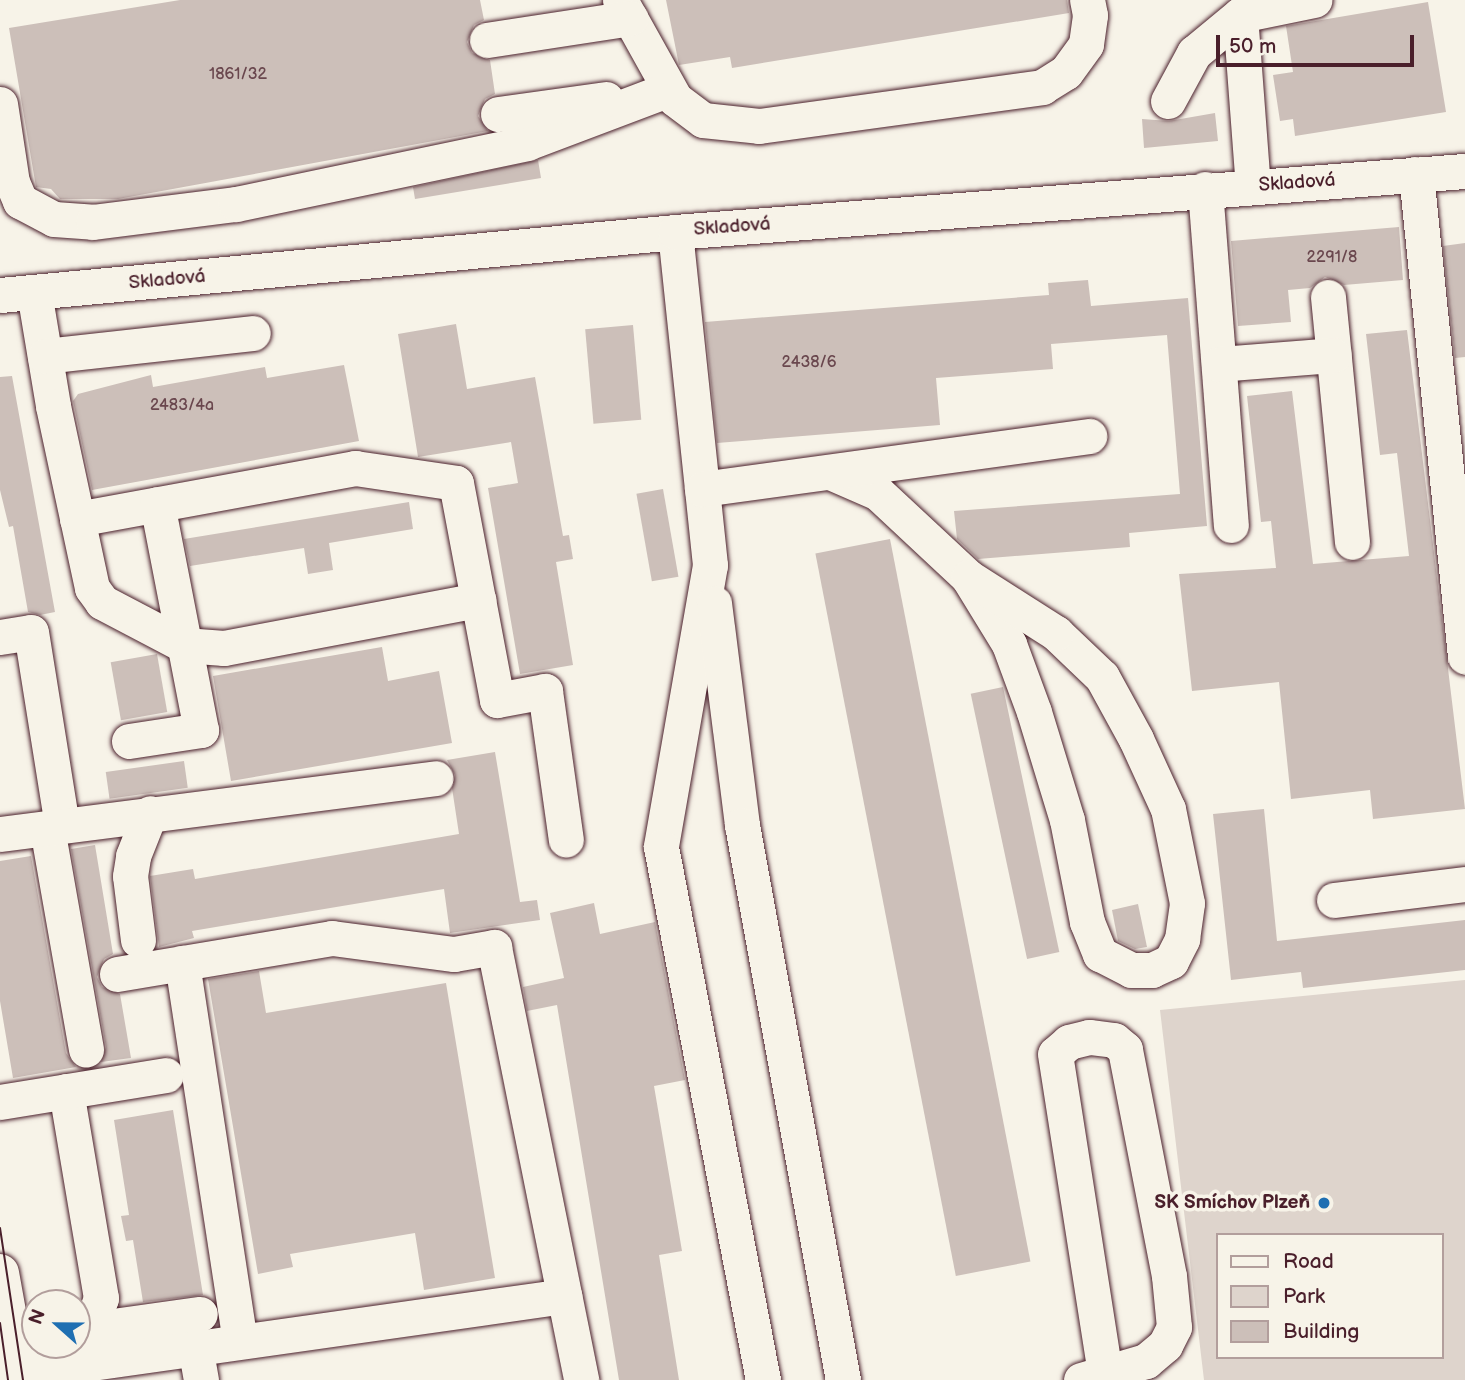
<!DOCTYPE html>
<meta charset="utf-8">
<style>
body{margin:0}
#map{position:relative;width:1465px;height:1380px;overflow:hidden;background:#f7f3e8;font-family:"Balsamiq Sans",sans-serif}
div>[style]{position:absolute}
.green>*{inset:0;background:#ded4cc}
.building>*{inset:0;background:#ccbfb9;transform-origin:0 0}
.roads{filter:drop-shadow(0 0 2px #4a1f2b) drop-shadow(0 0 2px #4a1f2b)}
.minor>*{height:35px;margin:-17.5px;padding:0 17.5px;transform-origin:17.5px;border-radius:17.5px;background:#f7f3e8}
.major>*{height:38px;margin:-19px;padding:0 19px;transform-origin:19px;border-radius:19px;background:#f7f3e8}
.tram>*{height:2px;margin:-1px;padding:0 1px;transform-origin:1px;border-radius:1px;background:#4a1f2b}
.dots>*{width:19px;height:19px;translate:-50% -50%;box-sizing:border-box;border:4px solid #f7f3e8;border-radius:50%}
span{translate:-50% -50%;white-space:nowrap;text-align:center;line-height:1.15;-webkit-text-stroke:7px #f7f3e8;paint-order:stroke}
.number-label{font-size:16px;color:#6a474e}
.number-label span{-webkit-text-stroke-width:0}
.street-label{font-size:19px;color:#4a1f2b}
.poi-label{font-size:19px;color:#4a1f2b;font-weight:700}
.right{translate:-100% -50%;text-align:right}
.legend{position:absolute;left:1216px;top:1233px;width:228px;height:126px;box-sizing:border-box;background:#f7f3e8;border:2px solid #b29e9c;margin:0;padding:9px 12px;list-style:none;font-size:21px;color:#4a1f2b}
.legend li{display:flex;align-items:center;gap:14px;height:35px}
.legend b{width:35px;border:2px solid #b29e9c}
.north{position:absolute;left:21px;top:1289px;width:70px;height:70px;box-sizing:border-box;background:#f7f3e8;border:2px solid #b29e9c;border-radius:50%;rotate:291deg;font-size:19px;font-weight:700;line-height:28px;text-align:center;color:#4a1f2b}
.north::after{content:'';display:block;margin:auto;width:24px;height:32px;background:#1f6fb2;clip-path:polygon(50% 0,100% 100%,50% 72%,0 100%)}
.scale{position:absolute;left:1216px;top:35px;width:198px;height:32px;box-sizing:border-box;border:4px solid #4a1f2b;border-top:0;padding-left:9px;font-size:21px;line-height:24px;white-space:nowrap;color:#4a1f2b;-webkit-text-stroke:5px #f7f3e8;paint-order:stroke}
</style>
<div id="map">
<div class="green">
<div style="clip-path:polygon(evenodd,1465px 980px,1465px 1380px,1204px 1380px,1160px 1010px,1465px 980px,1218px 1235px,1442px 1235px,1442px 1357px,1218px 1357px,1218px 1235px)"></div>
</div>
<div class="building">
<div style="clip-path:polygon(180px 0,480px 0,484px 20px,474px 25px,467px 42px,472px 53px,490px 60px,495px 94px,485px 99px,478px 116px,488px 131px,118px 199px,60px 199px,51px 189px,36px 187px,9px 28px)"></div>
<div style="clip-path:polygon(666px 0,1067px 0,1069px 13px,732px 68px,730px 57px,679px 65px)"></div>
<div style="clip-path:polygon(1428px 2px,1446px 112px,1295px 136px,1293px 119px,1280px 121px,1273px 75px,1293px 72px,1286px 26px)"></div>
<div style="clip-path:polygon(1215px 113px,1218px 141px,1144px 148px,1142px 119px,1169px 121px)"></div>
<div style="clip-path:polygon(538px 160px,541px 178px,415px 199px,413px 187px)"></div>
<div style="clip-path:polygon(1399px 227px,1403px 280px,1344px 285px,1325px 277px,1310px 288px,1288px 290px,1291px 322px,1238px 326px,1231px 241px)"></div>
<div style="clip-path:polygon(1465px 243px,1465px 357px,1455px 358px,1443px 246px)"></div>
<div style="clip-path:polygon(1088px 280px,1091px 306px,1188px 298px,1207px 526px,1129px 533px,1130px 547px,978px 559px,957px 539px,954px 511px,1180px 494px,1167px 335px,1051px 344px,1053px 369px,936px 378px,940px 425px,717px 443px,705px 322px,1049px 295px,1048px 283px)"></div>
<div style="clip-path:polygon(456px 324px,467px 389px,535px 377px,563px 536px,569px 535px,573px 559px,556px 562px,573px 665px,520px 674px,488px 488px,518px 483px,511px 442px,418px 457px,398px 334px)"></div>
<div style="left:633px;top:325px;width:95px;height:48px;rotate:85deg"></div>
<div style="clip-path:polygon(1407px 330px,1465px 809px,1373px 819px,1370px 790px,1291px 799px,1279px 682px,1192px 691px,1179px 574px,1276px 568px,1271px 521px,1261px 522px,1247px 396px,1292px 391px,1313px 564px,1409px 556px,1397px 453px,1380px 455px,1366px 334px)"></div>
<div style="clip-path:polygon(344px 365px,359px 441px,92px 490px,73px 401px,78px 394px,151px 375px,153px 387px,265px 367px,267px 378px)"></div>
<div style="clip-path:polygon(12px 376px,55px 612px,40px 615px,28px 612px,13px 526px,9px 527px,0 490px,0 377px)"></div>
<div style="left:663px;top:489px;width:89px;height:27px;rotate:80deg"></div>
<div style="clip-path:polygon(409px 502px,413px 529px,329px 543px,333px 570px,308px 574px,304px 548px,190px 566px,184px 539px)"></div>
<div style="left:890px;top:539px;width:736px;height:76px;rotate:79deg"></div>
<div style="clip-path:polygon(382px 647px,388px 681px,439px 671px,452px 743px,231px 781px,213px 676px)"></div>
<div style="left:157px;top:654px;width:59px;height:47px;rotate:80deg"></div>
<div style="left:1003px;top:687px;width:271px;height:33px;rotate:78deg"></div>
<div style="clip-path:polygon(495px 752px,520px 902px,537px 900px,540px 920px,450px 933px,444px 889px,192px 931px,194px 938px,159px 947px,150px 876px,193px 869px,195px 879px,459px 834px,452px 788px,455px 775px,447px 760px)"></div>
<div style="left:184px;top:761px;width:27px;height:79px;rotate:82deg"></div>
<div style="clip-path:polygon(1264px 809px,1277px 941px,1465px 920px,1465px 970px,1303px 988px,1301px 972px,1231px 980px,1213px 814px)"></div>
<div style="clip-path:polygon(95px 845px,113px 954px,104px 959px,97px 977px,102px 987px,120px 994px,131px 1058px,101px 1062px,106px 1047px,71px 849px)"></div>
<div style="clip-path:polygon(31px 856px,66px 1053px,76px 1067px,13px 1078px,0 1001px,0 861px)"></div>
<div style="clip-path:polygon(594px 903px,600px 934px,655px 922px,685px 1080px,654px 1086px,682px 1251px,659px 1255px,679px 1380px,619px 1380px,557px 1005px,527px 1011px,523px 987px,564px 978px,550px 913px)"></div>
<div style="clip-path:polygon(1138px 904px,1147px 947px,1135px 949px,1118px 941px,1112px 910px)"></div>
<div style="clip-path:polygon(259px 971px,266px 1013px,446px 983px,495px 1278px,424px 1290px,415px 1233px,290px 1254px,293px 1267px,258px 1274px,208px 979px)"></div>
<div style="clip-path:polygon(173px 1110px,203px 1295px,143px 1302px,133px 1240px,126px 1241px,121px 1216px,129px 1215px,114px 1120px)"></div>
</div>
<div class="roads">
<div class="minor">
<div style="left:620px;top:0;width:113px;rotate:60.9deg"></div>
<div style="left:675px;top:99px;width:35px;rotate:37deg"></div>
<div style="left:703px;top:120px;width:56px;rotate:6.1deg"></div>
<div style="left:759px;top:126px;width:286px;rotate:-7.8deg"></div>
<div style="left:1042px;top:87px;width:28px;rotate:-32deg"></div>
<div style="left:1066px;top:72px;width:34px;rotate:-54deg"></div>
<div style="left:1086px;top:44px;width:29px;rotate:-82deg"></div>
<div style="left:1090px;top:15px;width:15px;rotate:-101deg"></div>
<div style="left:1240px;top:15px;width:171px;rotate:85.7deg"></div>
<div style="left:487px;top:40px;width:145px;rotate:-8.7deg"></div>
<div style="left:1168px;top:101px;width:55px;rotate:-61.6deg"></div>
<div style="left:1194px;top:53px;width:60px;rotate:-39.6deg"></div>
<div style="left:1240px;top:15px;width:76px;rotate:-11.5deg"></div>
<div style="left:0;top:104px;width:79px;rotate:81.3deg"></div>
<div style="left:12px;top:182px;width:21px;rotate:67deg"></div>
<div style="left:20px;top:201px;width:38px;rotate:28deg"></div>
<div style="left:54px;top:219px;width:39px;rotate:4deg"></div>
<div style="left:93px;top:222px;width:144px;rotate:-7.2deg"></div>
<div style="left:236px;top:204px;width:297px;rotate:-11.8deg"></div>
<div style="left:527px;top:143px;width:150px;rotate:-20.7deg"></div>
<div style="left:498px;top:114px;width:109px;rotate:-7.9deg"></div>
<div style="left:1416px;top:174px;width:485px;rotate:84.2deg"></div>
<div style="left:1205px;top:189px;width:337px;rotate:85.6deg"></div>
<div style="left:675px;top:232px;width:335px;rotate:84deg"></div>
<div style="left:710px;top:565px;width:286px;rotate:99.9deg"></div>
<div style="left:661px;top:847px;width:543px;rotate:79.17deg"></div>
<div style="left:34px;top:292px;width:116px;rotate:80.5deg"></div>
<div style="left:53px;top:406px;width:186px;rotate:77.9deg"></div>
<div style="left:92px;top:588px;width:17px;rotate:54deg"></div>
<div style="left:102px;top:602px;width:93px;rotate:27.7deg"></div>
<div style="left:184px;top:645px;width:40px;rotate:4.3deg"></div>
<div style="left:224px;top:648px;width:259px;rotate:-10.7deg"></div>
<div style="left:0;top:295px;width:678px;rotate:-5.33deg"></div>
<div style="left:675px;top:232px;width:792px;rotate:-4.42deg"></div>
<div style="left:1328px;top:297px;width:246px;rotate:84.4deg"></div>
<div style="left:45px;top:356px;width:209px;rotate:-6.3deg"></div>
<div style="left:1219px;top:364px;width:115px;rotate:-4.5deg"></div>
<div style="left:830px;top:472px;width:52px;rotate:23.6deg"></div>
<div style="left:878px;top:493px;width:123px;rotate:43deg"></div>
<div style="left:968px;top:577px;width:79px;rotate:58.5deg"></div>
<div style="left:1009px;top:644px;width:72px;rotate:69.8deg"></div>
<div style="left:1034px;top:712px;width:113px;rotate:73deg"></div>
<div style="left:1067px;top:820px;width:104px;rotate:78.9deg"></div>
<div style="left:1087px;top:922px;width:35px;rotate:68deg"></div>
<div style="left:1100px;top:954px;width:35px;rotate:27deg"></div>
<div style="left:1131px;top:970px;width:21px"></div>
<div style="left:1152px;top:970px;width:21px;rotate:-25deg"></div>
<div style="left:1171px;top:961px;width:25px;rotate:-63deg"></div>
<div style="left:1182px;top:939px;width:36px;rotate:-82deg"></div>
<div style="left:1187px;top:903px;width:96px;rotate:-101.4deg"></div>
<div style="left:1168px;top:809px;width:77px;rotate:-114.6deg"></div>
<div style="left:1136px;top:739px;width:71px;rotate:-118.7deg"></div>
<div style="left:1102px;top:677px;width:64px;rotate:-136.3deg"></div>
<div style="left:1056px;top:633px;width:104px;rotate:-147.5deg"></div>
<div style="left:702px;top:489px;width:391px;rotate:-7.8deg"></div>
<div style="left:77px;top:519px;width:283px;rotate:-10.4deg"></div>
<div style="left:355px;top:468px;width:102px;rotate:8.4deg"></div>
<div style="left:456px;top:483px;width:221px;rotate:79.3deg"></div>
<div style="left:497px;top:700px;width:49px;rotate:-10.6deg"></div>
<div style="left:545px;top:691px;width:150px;rotate:82deg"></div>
<div style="left:714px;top:603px;width:224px;rotate:82.8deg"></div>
<div style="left:742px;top:825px;width:564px;rotate:79.69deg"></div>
<div style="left:0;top:637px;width:31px;rotate:-9deg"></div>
<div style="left:31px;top:632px;width:195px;rotate:80.9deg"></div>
<div style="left:129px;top:741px;width:73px;rotate:-8.7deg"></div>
<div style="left:201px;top:730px;width:230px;rotate:-101deg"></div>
<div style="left:47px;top:828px;width:225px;rotate:80deg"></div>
<div style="left:0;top:834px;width:439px;rotate:-7.3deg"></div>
<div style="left:1334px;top:900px;width:132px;rotate:-7deg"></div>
<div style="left:138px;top:940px;width:64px;rotate:-97.1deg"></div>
<div style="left:130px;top:876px;width:20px;rotate:-81deg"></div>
<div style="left:133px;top:856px;width:46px;rotate:-68.4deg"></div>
<div style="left:182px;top:963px;width:381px;rotate:81.3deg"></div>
<div style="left:117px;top:974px;width:218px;rotate:-9.5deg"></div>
<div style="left:332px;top:938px;width:123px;rotate:7.5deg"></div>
<div style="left:454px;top:954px;width:41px;rotate:-9.9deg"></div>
<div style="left:494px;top:947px;width:442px;rotate:78.6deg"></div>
<div style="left:66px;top:1091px;width:210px;rotate:80.4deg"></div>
<div style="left:101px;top:1298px;width:20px;rotate:110deg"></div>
<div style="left:94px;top:1317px;width:21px;rotate:145deg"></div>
<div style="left:0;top:1102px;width:168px;rotate:-9.2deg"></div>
<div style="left:77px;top:1331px;width:124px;rotate:-7.9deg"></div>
<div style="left:195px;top:1346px;width:35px;rotate:80deg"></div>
<div style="left:0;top:1376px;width:570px;rotate:-8.07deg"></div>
<div style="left:1081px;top:1380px;width:68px;rotate:-16.3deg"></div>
<div style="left:1146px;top:1361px;width:25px;rotate:-40deg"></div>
<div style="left:1165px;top:1345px;width:20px;rotate:-63deg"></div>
<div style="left:1174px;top:1327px;width:51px;rotate:-95.6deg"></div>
<div style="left:1169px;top:1276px;width:231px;rotate:-101deg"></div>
<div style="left:1125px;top:1049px;width:14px;rotate:-141deg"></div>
<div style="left:1114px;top:1040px;width:25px;rotate:-173deg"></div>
<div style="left:1089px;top:1037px;width:21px;rotate:166deg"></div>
<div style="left:1069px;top:1042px;width:18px;rotate:139deg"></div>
<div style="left:1055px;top:1054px;width:323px;rotate:81.1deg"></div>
</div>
<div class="major">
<div style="left:0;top:1273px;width:68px;rotate:79.8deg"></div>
<div style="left:12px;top:1340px;width:43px;rotate:68.2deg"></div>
</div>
</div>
<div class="tram">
<div style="left:0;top:1228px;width:154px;rotate:81.4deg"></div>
<div style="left:0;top:1323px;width:58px;rotate:82deg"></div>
</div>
<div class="dots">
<div style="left:1324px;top:1203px;background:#1f6fb2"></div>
</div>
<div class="number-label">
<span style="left:238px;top:75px">1861/32</span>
<span style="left:1332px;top:258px">2291/8</span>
<span style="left:809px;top:363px">2438/6</span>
<span style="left:182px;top:406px">2483/4a</span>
</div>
<div class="street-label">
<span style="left:1297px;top:183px;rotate:-4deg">Skladová</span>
<span style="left:732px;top:227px;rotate:-4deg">Skladová</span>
<span style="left:167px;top:280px;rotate:-5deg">Skladová</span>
</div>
<div class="poi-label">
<span class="right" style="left:1310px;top:1203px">SK Smíchov Plzeň</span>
</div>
<ul class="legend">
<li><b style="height:9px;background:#f7f3e8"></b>Road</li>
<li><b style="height:19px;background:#ded4cc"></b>Park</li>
<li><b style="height:19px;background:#ccbfb9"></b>Building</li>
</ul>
<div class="north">N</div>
<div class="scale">50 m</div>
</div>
